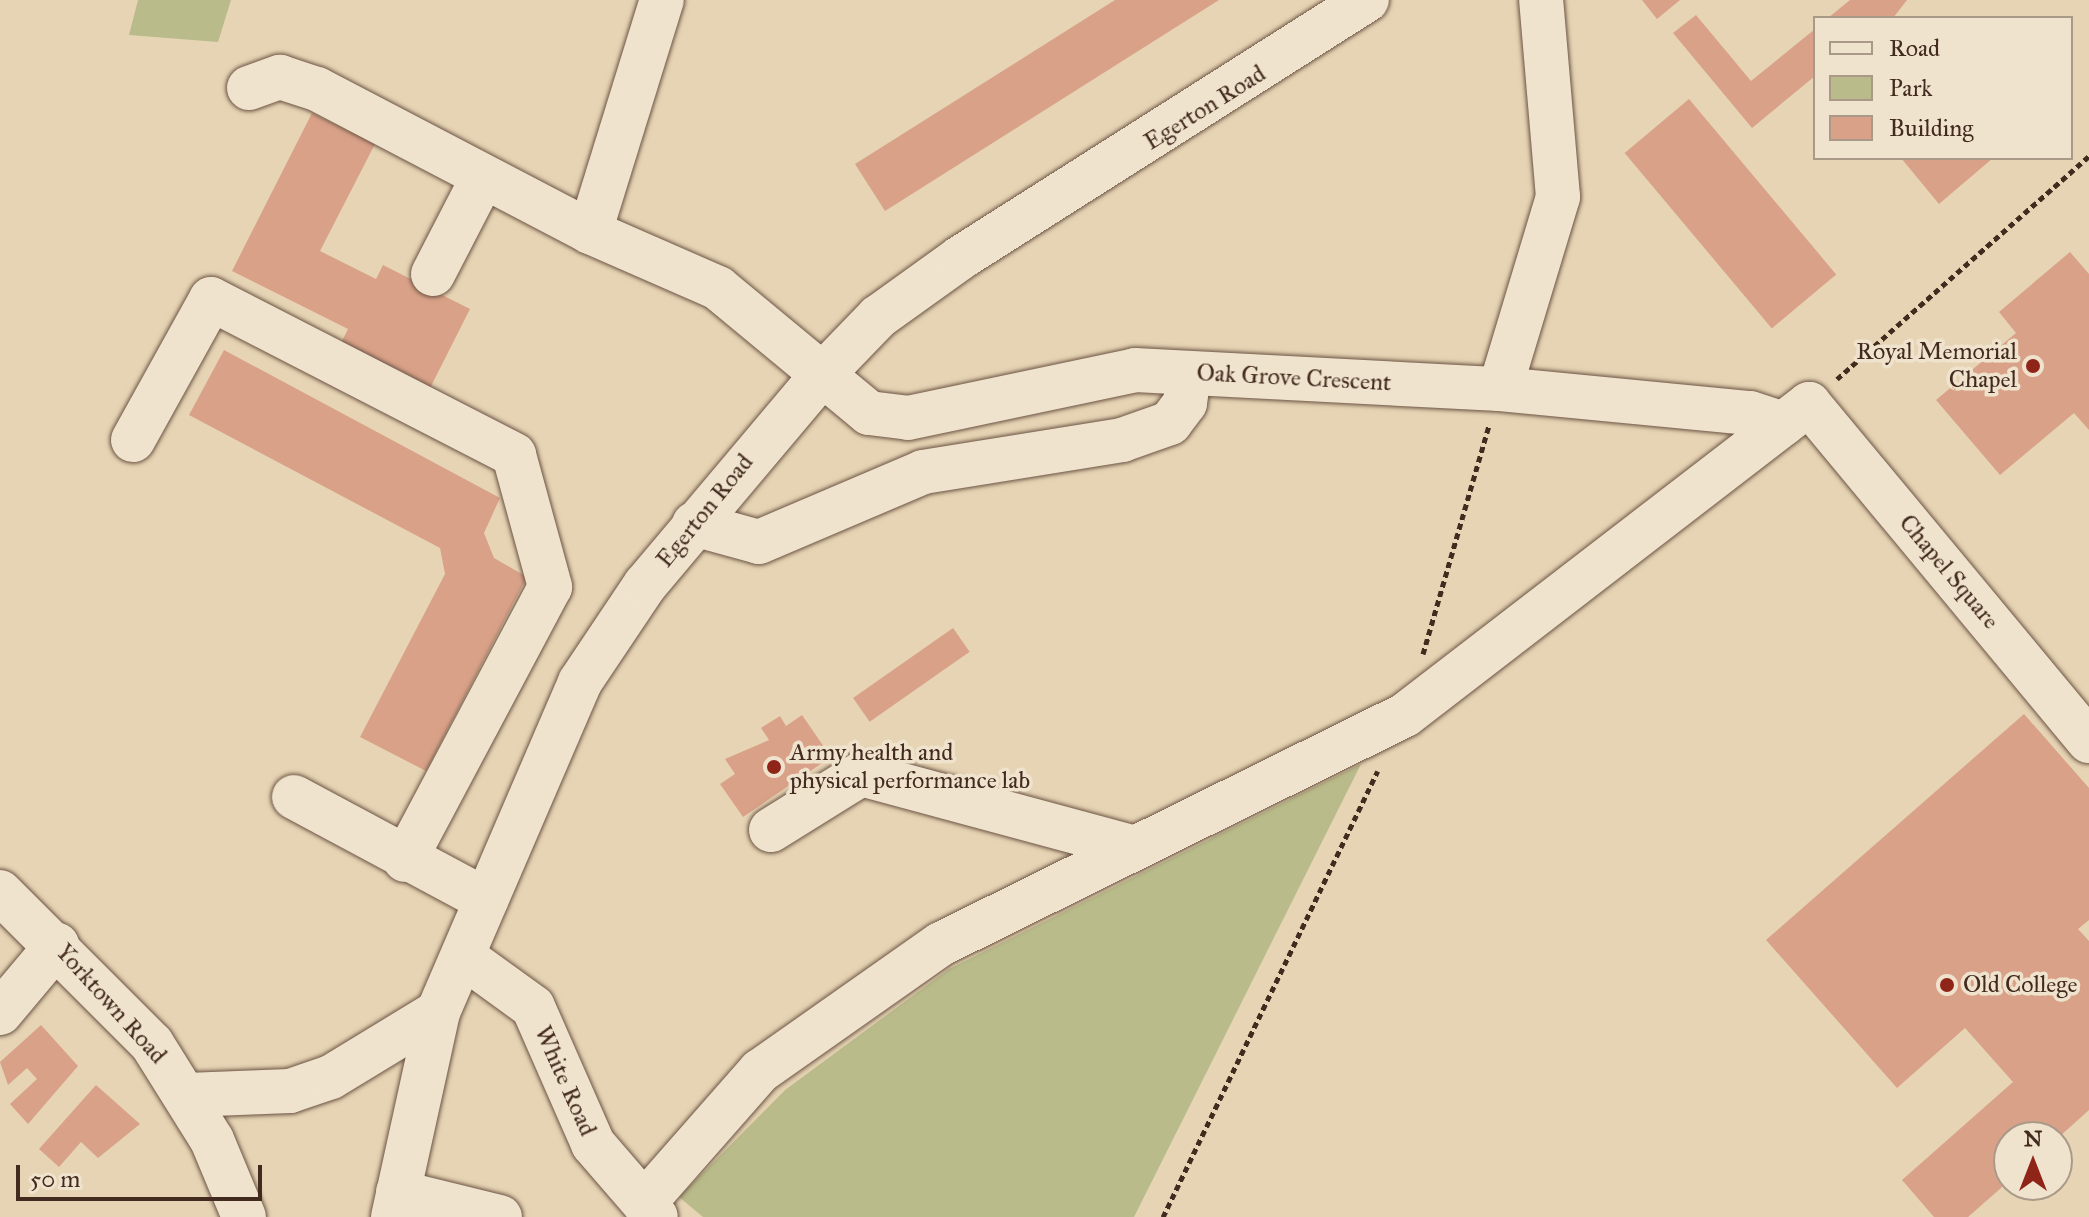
<!DOCTYPE html>
<style>
body{margin:0}
#map{position:relative;width:2089px;height:1217px;overflow:hidden;background:#e6d4b4;font-family:"IM FELL Great Primer",serif}
div>[style]{position:absolute}
.green>*{inset:0;background:#b9bb8a}
.building>*{inset:0;background:#d9a288;transform-origin:0 0}
.path>*{height:5px;margin-top:-2.5px;transform-origin:0;background:repeating-linear-gradient(90deg,#432a1e 0 6px,transparent 0 10px)}
.roads{filter:drop-shadow(0 0 2px #6c5444) drop-shadow(0 0 2px #6c5444)}
.minor>*{height:44px;margin:-22px;padding:0 22px;transform-origin:22px;border-radius:22px;background:#efe3ce}
.dots>*{width:22px;height:22px;translate:-50% -50%;box-sizing:border-box;border:4px solid #efe3ce;border-radius:50%}
span{translate:-50% -50%;white-space:nowrap;text-align:center;line-height:1.15;-webkit-text-stroke:7px #efe3ce;paint-order:stroke}
.street-label{font-size:24px;color:#432a1e}
.poi-label{font-size:24px;color:#432a1e}
.right{translate:-100% -50%;text-align:right}
.left{translate:0 -50%;text-align:left}
.legend{position:absolute;left:1813px;top:16px;width:260px;height:144px;box-sizing:border-box;background:#efe3ce;border:2px solid #a98;margin:0;padding:10px 14px;list-style:none;font-size:24px;color:#432a1e}
.legend li{display:flex;align-items:center;gap:16px;height:40px}
.legend b{width:40px;border:2px solid #a98}
.north{position:absolute;left:1993px;top:1121px;width:80px;height:80px;box-sizing:border-box;background:#efe3ce;border:2px solid #a98;border-radius:50%;rotate:0deg;font-size:22px;font-weight:700;line-height:32px;text-align:center;color:#432a1e}
.north::after{content:'';display:block;margin:auto;width:28px;height:36px;background:#8f2418;clip-path:polygon(50% 0,100% 100%,50% 72%,0 100%)}
.scale{position:absolute;left:16px;top:1165px;width:246px;height:36px;box-sizing:border-box;border:4px solid #432a1e;border-top:0;padding-left:10px;font-size:24px;line-height:28px;white-space:nowrap;color:#432a1e;-webkit-text-stroke:6px #efe3ce;paint-order:stroke}
</style>
<div id="map">
<div class="green">
<div style="clip-path:polygon(138px 0,231px 0,218px 42px,129px 35px)"></div>
<div style="clip-path:polygon(1361px 764px,1134px 1217px,703px 1217px,679px 1197px,785px 1090px,949px 969px)"></div>
</div>
<div class="building">
<div style="clip-path:polygon(1115px 0,1219px 0,885px 211px,855px 164px)"></div>
<div style="clip-path:polygon(1642px 0,1680px 0,1657px 19px)"></div>
<div style="clip-path:polygon(1850px 0,1907px 0,1893px 18px,1828px 18px)"></div>
<div style="clip-path:polygon(1696px 15px,1751px 81px,1815px 29px,1815px 76px,1752px 128px,1673px 33px)"></div>
<div style="left:1689px;top:99px;width:229px;height:84px;rotate:50deg"></div>
<div style="clip-path:polygon(312px 113px,375px 144px,320px 251px,376px 279px,383px 265px,470px 309px,425px 398px,336px 353px,348px 329px,232px 271px)"></div>
<div style="clip-path:polygon(1901px 158px,1993px 158px,1939px 204px)"></div>
<div style="clip-path:polygon(2070px 252px,2089px 274px,2089px 430px,2074px 413px,2000px 475px,1936px 400px,2016px 333px,1999px 312px)"></div>
<div style="clip-path:polygon(224px 350px,500px 498px,484px 533px,494px 558px,527px 577px,426px 771px,360px 737px,445px 574px,440px 548px,189px 415px)"></div>
<div style="left:953px;top:628px;width:29px;height:122px;rotate:55deg"></div>
<div style="clip-path:polygon(2024px 714px,2089px 788px,2089px 920px,2078px 929px,2089px 941px,2089px 1110px,2059px 1137px,2009px 1137px,2009px 1181px,1968px 1217px,1934px 1217px,1902px 1180px,2013px 1082px,1965px 1028px,1897px 1088px,1766px 940px)"></div>
<div style="clip-path:polygon(802px 715px,831px 757px,743px 817px,720px 784px,735px 774px,725px 759px,769px 740px,761px 728px,780px 716px,786px 726px)"></div>
<div style="clip-path:polygon(41px 1025px,78px 1066px,28px 1124px,10px 1104px,37px 1079px,27px 1068px,8px 1085px,0 1062px)"></div>
<div style="clip-path:polygon(96px 1085px,140px 1124px,98px 1158px,81px 1142px,59px 1167px,39px 1149px)"></div>
</div>
<div class="path">
<div style="left:1837px;top:379px;width:337px;rotate:-41.5deg"></div>
<div style="left:1423px;top:654px;width:238px;rotate:-73.9deg"></div>
<div style="left:1163px;top:1217px;width:495px;rotate:-64.3deg"></div>
</div>
<div class="roads">
<div class="minor">
<div style="left:249px;top:88px;width:33px;rotate:-20deg"></div>
<div style="left:280px;top:77px;width:39px;rotate:18deg"></div>
<div style="left:317px;top:89px;width:308px;rotate:27.6deg"></div>
<div style="left:590px;top:232px;width:140px;rotate:23.6deg"></div>
<div style="left:718px;top:288px;width:196px;rotate:39.6deg"></div>
<div style="left:869px;top:413px;width:39px;rotate:7deg"></div>
<div style="left:908px;top:418px;width:232px;rotate:-11.9deg"></div>
<div style="left:1135px;top:370px;width:365px;rotate:3deg"></div>
<div style="left:1500px;top:389px;width:251px;rotate:5.5deg"></div>
<div style="left:1750px;top:413px;width:35px;rotate:18deg"></div>
<div style="left:590px;top:232px;width:243px;rotate:-72.8deg"></div>
<div style="left:433px;top:274px;width:109px;rotate:-62.7deg"></div>
<div style="left:1500px;top:389px;width:201px;rotate:-73.2deg"></div>
<div style="left:1558px;top:197px;width:198px;rotate:-94.9deg"></div>
<div style="left:133px;top:440px;width:161px;rotate:-61deg"></div>
<div style="left:211px;top:299px;width:341px;rotate:27.2deg"></div>
<div style="left:514px;top:455px;width:137px;rotate:74.7deg"></div>
<div style="left:550px;top:587px;width:309px;rotate:118deg"></div>
<div style="left:694px;top:524px;width:67px;rotate:15.5deg"></div>
<div style="left:759px;top:542px;width:178px;rotate:-23.1deg"></div>
<div style="left:923px;top:472px;width:202px;rotate:-9.1deg"></div>
<div style="left:1122px;top:440px;width:51px;rotate:-19.5deg"></div>
<div style="left:1170px;top:423px;width:25px;rotate:-53deg"></div>
<div style="left:1185px;top:403px;width:30px;rotate:-82deg"></div>
<div style="left:294px;top:797px;width:218px;rotate:28.2deg"></div>
<div style="left:771px;top:830px;width:106px;rotate:-31.9deg"></div>
<div style="left:861px;top:774px;width:284px;rotate:15.1deg"></div>
<div style="left:0;top:892px;width:215px;rotate:45deg"></div>
<div style="left:152px;top:1044px;width:113px;rotate:58deg"></div>
<div style="left:212px;top:1140px;width:83px;rotate:67.4deg"></div>
<div style="left:464px;top:957px;width:85px;rotate:35.9deg"></div>
<div style="left:533px;top:1007px;width:150px;rotate:66.3deg"></div>
<div style="left:593px;top:1144px;width:96px;rotate:49.2deg"></div>
<div style="left:0;top:1013px;width:89px;rotate:-50deg"></div>
<div style="left:187px;top:1095px;width:103px;rotate:-2.2deg"></div>
<div style="left:290px;top:1091px;width:43px;rotate:-18.9deg"></div>
<div style="left:331px;top:1077px;width:125px;rotate:-31.3deg"></div>
<div style="left:438px;top:1012px;width:359px;rotate:-66.7deg"></div>
<div style="left:580px;top:682px;width:117px;rotate:-56.2deg"></div>
<div style="left:645px;top:585px;width:275px;rotate:-49.9deg"></div>
<div style="left:822px;top:375px;width:81px;rotate:-46deg"></div>
<div style="left:878px;top:317px;width:101px;rotate:-35.7deg"></div>
<div style="left:960px;top:258px;width:482px;rotate:-32.4deg"></div>
<div style="left:398px;top:1192px;width:105px;rotate:13.8deg"></div>
<div style="left:644px;top:1203px;width:176px;rotate:-48.7deg"></div>
<div style="left:760px;top:1071px;width:221px;rotate:-35.1deg"></div>
<div style="left:941px;top:944px;width:517px;rotate:-26.27deg"></div>
<div style="left:1405px;top:715px;width:510px;rotate:-37.59deg"></div>
<div style="left:1809px;top:404px;width:438px;rotate:50.3deg"></div>
<div style="left:393px;top:1217px;width:210px;rotate:-77.6deg"></div>
</div>
</div>
<div class="dots">
<div style="left:2033px;top:366px;background:#8f2418"></div>
<div style="left:774px;top:767px;background:#8f2418"></div>
<div style="left:1947px;top:985px;background:#8f2418"></div>
</div>
<div class="street-label">
<span style="left:1205px;top:108px;rotate:-32deg">Egerton Road</span>
<span style="left:1294px;top:378px;rotate:3deg">Oak Grove Crescent</span>
<span style="left:705px;top:511px;rotate:-51deg">Egerton Road</span>
<span style="left:1949px;top:572px;rotate:50deg">Chapel Square</span>
<span style="left:111px;top:1004px;rotate:48deg">Yorktown Road</span>
<span style="left:565px;top:1081px;rotate:66deg">White Road</span>
</div>
<div class="poi-label">
<span class="right" style="left:2017px;top:366px">Royal Memorial<br>Chapel</span>
<span class="left" style="left:790px;top:767px">Army health and<br>physical performance lab</span>
<span class="left" style="left:1963px;top:985px">Old College</span>
</div>
<ul class="legend">
<li><b style="height:10px;background:#efe3ce"></b>Road</li>
<li><b style="height:22px;background:#b9bb8a"></b>Park</li>
<li><b style="height:22px;background:#d9a288"></b>Building</li>
</ul>
<div class="north">N</div>
<div class="scale">50 m</div>
</div>
